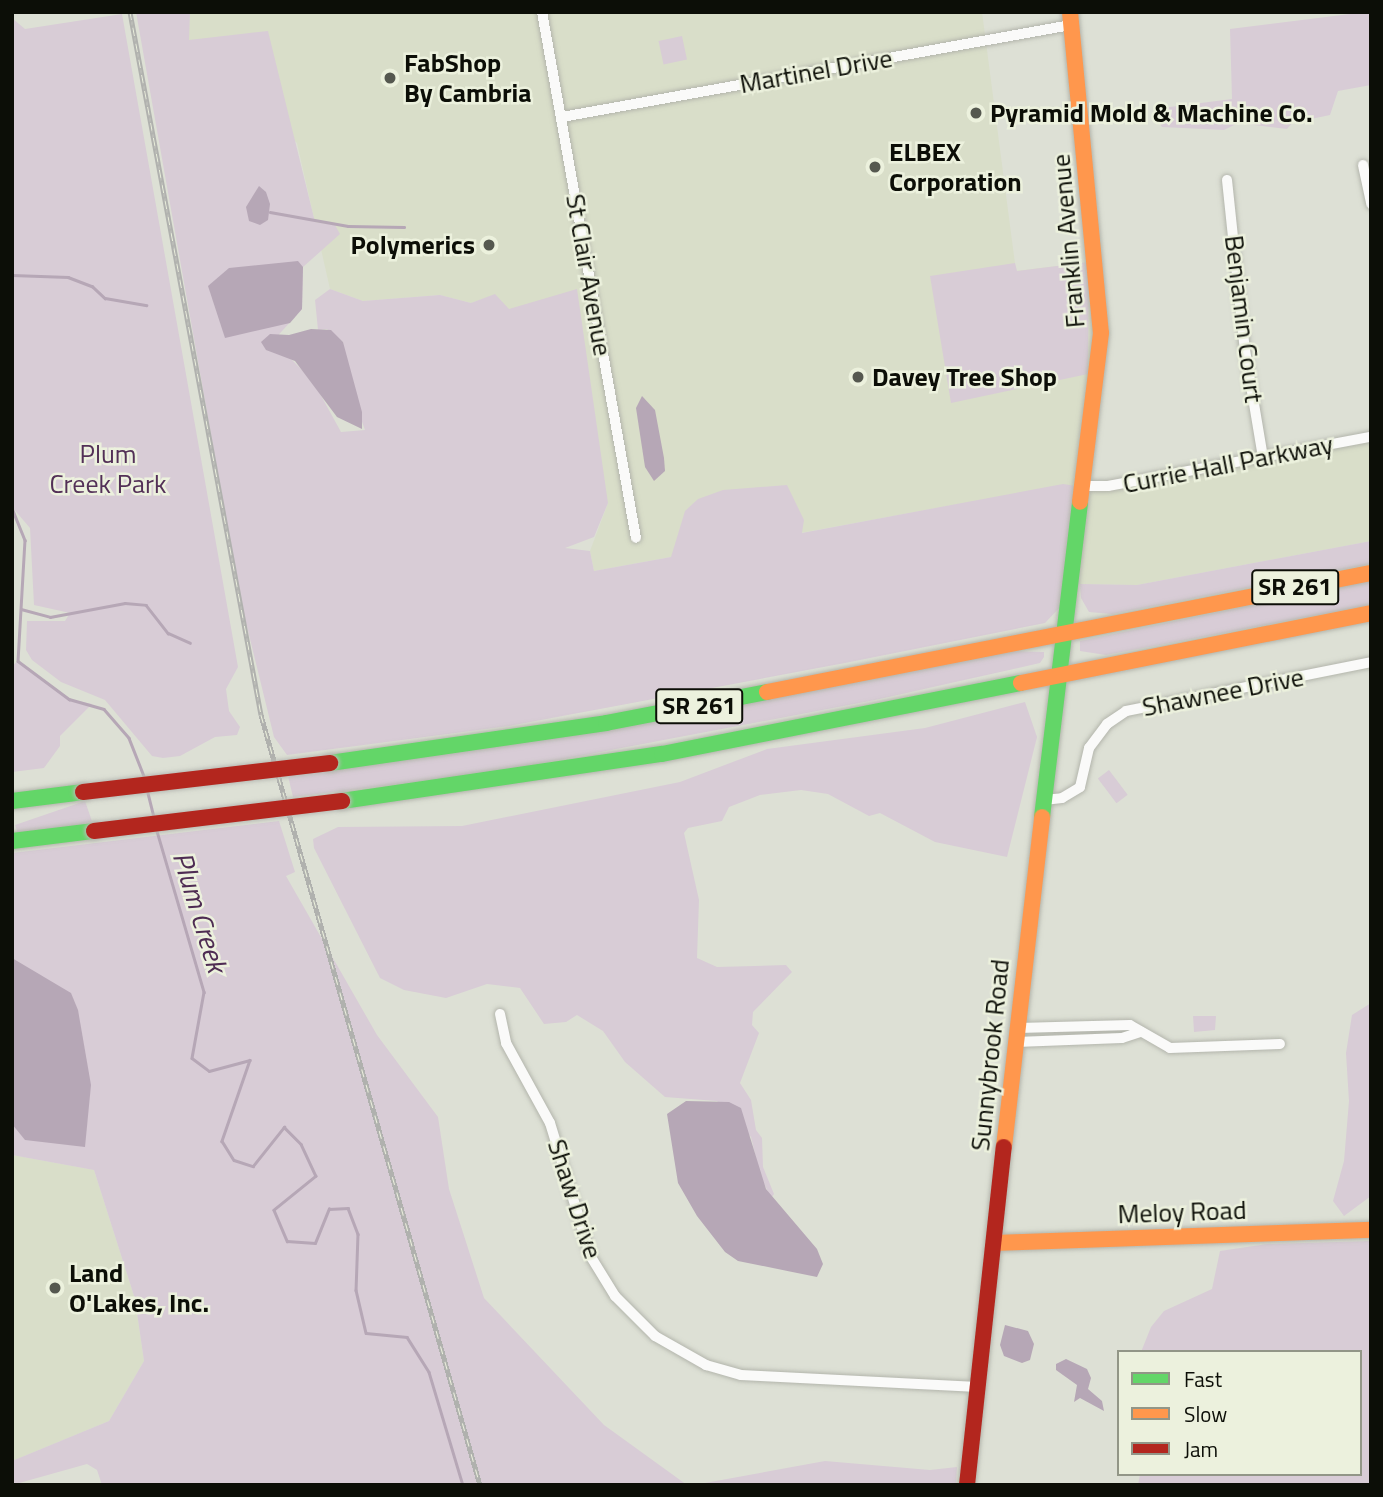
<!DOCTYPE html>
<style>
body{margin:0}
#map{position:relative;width:1383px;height:1497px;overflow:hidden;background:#dde0d5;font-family:"Titillium Web",sans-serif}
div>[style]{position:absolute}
.built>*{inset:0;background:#d9dec9}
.green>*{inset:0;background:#d8ccd6;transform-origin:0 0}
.water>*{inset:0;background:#b6a7b6}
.stream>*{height:2.5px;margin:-1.25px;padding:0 1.25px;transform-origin:1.25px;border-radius:1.25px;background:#b6a7b6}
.roads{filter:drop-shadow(0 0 2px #b3b5ac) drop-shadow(0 0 2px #b3b5ac)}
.street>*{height:10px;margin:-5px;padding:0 5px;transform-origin:5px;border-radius:5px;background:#fafaf9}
.fast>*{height:16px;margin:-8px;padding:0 8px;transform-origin:8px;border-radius:8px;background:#63d668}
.slow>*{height:16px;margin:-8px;padding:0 8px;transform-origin:8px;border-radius:8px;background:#ff974d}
.jam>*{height:16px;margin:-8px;padding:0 8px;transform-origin:8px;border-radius:8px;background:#b3261e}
.rail>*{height:5px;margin-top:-2.5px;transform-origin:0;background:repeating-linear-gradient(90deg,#ecf1dd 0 8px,#b0b1ae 0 16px);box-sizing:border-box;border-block:2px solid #b0b1ae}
.bridges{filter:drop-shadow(0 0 2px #b9bbb5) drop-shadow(0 0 2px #b9bbb5)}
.jam-bridge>*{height:16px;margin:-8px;padding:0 8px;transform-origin:8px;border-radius:8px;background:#b3261e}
.dots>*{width:19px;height:19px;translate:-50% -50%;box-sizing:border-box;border:4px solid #ecf1dd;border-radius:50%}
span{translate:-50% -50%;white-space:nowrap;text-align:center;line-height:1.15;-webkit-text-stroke:5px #ecf1dd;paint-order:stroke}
.shield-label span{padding:2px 5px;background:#ecf1dd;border:2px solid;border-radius:5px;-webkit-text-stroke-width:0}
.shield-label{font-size:24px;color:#0c0e07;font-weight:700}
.poi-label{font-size:26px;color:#0c0e07;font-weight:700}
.left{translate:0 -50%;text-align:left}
.right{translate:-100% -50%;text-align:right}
.street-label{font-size:26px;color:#0c0e07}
.park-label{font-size:26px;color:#533057}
.water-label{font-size:28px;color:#4e2c53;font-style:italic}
.frame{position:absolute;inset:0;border:14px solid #0c0e07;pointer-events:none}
.legend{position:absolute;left:1117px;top:1350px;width:245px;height:126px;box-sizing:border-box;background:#ecf1dd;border:2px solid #929687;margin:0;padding:9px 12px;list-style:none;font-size:21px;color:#0c0e07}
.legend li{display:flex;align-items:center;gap:14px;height:35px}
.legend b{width:35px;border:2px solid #929687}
</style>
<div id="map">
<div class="built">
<div style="clip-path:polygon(190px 12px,982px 12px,1016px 271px,1097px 261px,1085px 486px,1371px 437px,1371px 541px,1137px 585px,1071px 584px,964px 503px,594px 571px,590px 551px,608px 503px,508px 309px,494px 295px,471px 303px,440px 295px,363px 301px,330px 289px,297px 143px,188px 40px)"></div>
<div style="clip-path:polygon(12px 1155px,94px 1170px,135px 1299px,144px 1361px,109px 1421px,12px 1461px)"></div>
</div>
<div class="green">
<div style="clip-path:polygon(136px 12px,190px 12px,189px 40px,268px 31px,315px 222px,335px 225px,340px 234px,303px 267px,302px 309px,273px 341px,313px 381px,341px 432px,365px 430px,349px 386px,343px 342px,327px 329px,318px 330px,315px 300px,330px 289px,363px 301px,440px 295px,471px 303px,495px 294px,509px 309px,577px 289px,608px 503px,594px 537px,565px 548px,590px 551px,594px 571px,671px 557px,685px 511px,698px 499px,723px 490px,787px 485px,804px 520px,802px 533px,1063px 484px,1076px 486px,1062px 605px,1045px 623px,845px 663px,509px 726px,287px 755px,274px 737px,240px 598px)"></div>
<div style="clip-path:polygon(1366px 12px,1371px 12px,1371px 85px,1338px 91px,1330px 115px,1292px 123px,1287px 129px,1238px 123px,1224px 130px,1162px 127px,1155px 116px,1162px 108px,1232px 99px,1230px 29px)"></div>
<div style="clip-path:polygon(122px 14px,238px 667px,226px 689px,229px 711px,240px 727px,237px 735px,215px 737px,180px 756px,163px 758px,152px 756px,105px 700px,61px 682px,32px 660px,26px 650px,27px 621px,65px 621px,70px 613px,34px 605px,30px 528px,12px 507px,12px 18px,25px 29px)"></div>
<div style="left:682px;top:36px;width:24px;height:24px;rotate:78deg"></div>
<div style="clip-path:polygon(1089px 262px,1088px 374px,951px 403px,930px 276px,1015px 263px,1017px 271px)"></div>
<div style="clip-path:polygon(1371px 541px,1371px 564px,1112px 614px,1089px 612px,1081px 598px,1080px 584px,1137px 585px)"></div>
<div style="clip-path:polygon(1371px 580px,1371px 605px,1106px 655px,1080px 651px,1080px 641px)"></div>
<div style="clip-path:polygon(1006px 651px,1044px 652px,1044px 657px,1040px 663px,875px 700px,495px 772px,293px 797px,288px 776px)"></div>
<div style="clip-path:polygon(18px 661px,69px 699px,92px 704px,60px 736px,60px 746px,44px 768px,12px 772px,12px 666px)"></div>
<div style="clip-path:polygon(1025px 702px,1037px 737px,1007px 857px,935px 842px,880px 813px,869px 816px,828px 794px,801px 790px,760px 795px,729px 807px,722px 821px,688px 828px,684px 833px,699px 900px,697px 958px,717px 967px,786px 965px,792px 972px,753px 1012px,752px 1025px,759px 1033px,740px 1083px,751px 1100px,756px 1130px,762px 1138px,763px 1167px,774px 1194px,771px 1198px,760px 1175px,751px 1137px,717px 1101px,665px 1097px,625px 1062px,603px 1031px,577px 1015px,566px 1022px,544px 1024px,520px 988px,487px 984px,446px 998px,404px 990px,380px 978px,314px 848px,313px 839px,338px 827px,462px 826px,680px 782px,767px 749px,925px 728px)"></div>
<div style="left:1109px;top:770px;width:31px;height:14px;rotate:53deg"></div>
<div style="left:85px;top:801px;width:21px;height:74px;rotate:71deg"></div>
<div style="clip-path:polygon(279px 821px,295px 872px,286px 876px,377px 1035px,438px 1117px,449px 1189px,484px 1298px,604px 1425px,687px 1485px,102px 1485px,97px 1470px,87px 1464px,12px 1485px,12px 1461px,109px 1421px,144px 1361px,135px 1299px,94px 1170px,12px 1155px,12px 853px)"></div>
<div style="clip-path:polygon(1371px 1003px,1371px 1196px,1344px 1216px,1333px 1201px,1344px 1161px,1349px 1101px,1346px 1053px,1352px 1015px)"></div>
<div style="clip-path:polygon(1193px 1016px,1216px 1016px,1215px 1030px,1194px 1032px)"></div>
<div style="clip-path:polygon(1371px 1241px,1371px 1485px,1138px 1485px,1140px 1474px,1360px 1474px,1360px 1352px,1141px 1352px,1151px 1327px,1164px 1311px,1212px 1289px,1220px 1251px,1267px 1244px)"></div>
<div style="clip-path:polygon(825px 1461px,930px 1470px,957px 1467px,956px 1485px,694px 1485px)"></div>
</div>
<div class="water">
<div style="clip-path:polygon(259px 186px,266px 192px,270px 204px,268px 220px,260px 225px,249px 221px,246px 207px)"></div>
<div style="clip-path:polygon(298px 261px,303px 267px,302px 309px,290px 323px,225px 338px,208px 286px,229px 268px)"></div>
<div style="clip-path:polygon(311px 329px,331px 330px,343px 342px,362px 412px,362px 429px,337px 417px,295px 361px,266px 350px,261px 342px,270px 334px,289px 335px)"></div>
<div style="clip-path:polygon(642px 396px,655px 410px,664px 458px,665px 471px,654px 481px,645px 467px,636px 408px)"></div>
<div style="clip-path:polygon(12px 958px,71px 993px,78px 1010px,91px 1085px,85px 1147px,25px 1140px,12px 1124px)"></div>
<div style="clip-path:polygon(686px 1101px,729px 1102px,741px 1108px,766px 1189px,817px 1249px,823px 1264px,817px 1277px,738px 1261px,725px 1252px,697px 1216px,678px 1183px,667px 1114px)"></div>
<div style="clip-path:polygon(1005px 1325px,1028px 1331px,1034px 1344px,1030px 1360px,1022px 1363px,1004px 1356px,1000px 1345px)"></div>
<div style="clip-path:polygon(1066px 1359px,1087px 1369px,1091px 1378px,1088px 1389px,1102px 1401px,1104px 1411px,1080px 1398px,1074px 1402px,1077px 1385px,1056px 1370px,1056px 1364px)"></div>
</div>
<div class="stream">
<div style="left:270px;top:212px;width:79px;rotate:10.2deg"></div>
<div style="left:348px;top:226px;width:56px;rotate:1deg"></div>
<div style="left:12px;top:275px;width:56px;rotate:2deg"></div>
<div style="left:68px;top:277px;width:26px;rotate:21deg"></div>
<div style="left:92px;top:286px;width:18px;rotate:43deg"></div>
<div style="left:105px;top:298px;width:42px;rotate:9.7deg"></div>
<div style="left:12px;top:508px;width:35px;rotate:68deg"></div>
<div style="left:25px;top:540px;width:121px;rotate:93.3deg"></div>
<div style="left:18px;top:661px;width:64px;rotate:36.7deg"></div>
<div style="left:69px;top:699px;width:36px;rotate:16deg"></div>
<div style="left:104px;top:709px;width:38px;rotate:49deg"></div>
<div style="left:129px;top:738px;width:41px;rotate:68.5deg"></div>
<div style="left:21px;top:609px;width:30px;rotate:15deg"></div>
<div style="left:50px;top:617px;width:76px;rotate:-10.6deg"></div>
<div style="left:125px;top:603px;width:21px;rotate:5deg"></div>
<div style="left:146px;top:605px;width:36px;rotate:52deg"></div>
<div style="left:168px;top:633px;width:24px;rotate:24deg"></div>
<div style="left:148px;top:793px;width:25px;rotate:76deg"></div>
<div style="left:157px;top:831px;width:168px;rotate:73.7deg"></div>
<div style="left:204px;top:992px;width:67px;rotate:100.3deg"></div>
<div style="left:192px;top:1058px;width:21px;rotate:37deg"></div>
<div style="left:209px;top:1071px;width:42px;rotate:-15deg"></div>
<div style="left:250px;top:1060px;width:86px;rotate:109.1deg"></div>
<div style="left:222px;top:1141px;width:22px;rotate:58deg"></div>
<div style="left:234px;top:1160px;width:20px;rotate:18deg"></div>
<div style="left:253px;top:1166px;width:50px;rotate:-51.5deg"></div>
<div style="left:284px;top:1127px;width:24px;rotate:45deg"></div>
<div style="left:301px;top:1144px;width:35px;rotate:65deg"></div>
<div style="left:316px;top:1176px;width:54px;rotate:141deg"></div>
<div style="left:274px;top:1210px;width:34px;rotate:67deg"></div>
<div style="left:287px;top:1241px;width:28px;rotate:4deg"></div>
<div style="left:315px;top:1243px;width:37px;rotate:-68deg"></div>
<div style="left:329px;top:1209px;width:19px;rotate:-3deg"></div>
<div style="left:348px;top:1208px;width:28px;rotate:69deg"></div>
<div style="left:358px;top:1234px;width:56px;rotate:92deg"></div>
<div style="left:356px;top:1290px;width:44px;rotate:76.9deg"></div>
<div style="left:366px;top:1333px;width:41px;rotate:5.6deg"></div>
<div style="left:407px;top:1337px;width:41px;rotate:57.8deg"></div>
<div style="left:429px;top:1372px;width:118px;rotate:73.3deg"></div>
</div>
<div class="roads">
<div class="street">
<div style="left:542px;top:12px;width:534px;rotate:79.87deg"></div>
<div style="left:562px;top:117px;width:517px;rotate:-10.25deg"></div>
<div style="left:1363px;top:165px;width:40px;rotate:78deg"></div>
<div style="left:1227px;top:180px;width:171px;rotate:84deg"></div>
<div style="left:1245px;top:350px;width:109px;rotate:80.5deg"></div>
<div style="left:1085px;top:486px;width:23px"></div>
<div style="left:1108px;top:486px;width:268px;rotate:-10.6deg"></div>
<div style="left:1044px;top:800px;width:18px;rotate:-6deg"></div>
<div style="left:1062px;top:798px;width:21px;rotate:-31deg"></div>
<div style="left:1080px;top:787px;width:40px;rotate:-77deg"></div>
<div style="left:1089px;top:748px;width:30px;rotate:-53deg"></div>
<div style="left:1107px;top:724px;width:23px;rotate:-34deg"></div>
<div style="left:1126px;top:711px;width:250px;rotate:-11.3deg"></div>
<div style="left:500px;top:1014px;width:30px;rotate:78deg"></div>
<div style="left:506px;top:1043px;width:91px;rotate:61.2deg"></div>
<div style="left:550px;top:1123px;width:140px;rotate:73deg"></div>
<div style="left:591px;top:1257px;width:46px;rotate:58.4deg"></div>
<div style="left:615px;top:1296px;width:57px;rotate:45deg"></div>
<div style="left:655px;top:1336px;width:59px;rotate:29.6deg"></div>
<div style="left:706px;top:1365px;width:36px;rotate:16deg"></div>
<div style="left:741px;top:1375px;width:237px;rotate:2.9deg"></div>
<div style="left:1018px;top:1028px;width:112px;rotate:-1.5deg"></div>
<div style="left:1130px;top:1025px;width:46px;rotate:29.9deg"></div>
<div style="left:1170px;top:1048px;width:110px;rotate:-2.1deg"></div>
<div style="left:1016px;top:1042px;width:106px;rotate:-2.2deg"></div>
<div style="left:1122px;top:1038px;width:20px;rotate:-18deg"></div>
</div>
<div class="fast">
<div style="left:330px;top:763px;width:279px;rotate:-8.2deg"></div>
<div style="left:606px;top:723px;width:164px;rotate:-10.9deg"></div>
<div style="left:12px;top:801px;width:72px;rotate:-7.2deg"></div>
<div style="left:342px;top:801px;width:323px;rotate:-8.4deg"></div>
<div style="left:662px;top:754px;width:366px;rotate:-11.2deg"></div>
<div style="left:1042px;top:817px;width:317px;rotate:-83.1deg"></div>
<div style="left:12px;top:841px;width:83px;rotate:-7deg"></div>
</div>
<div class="slow">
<div style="left:1070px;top:12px;width:322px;rotate:84.5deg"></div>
<div style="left:1101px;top:333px;width:170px;rotate:97.1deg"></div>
<div style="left:1021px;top:683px;width:357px;rotate:-11.3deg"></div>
<div style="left:767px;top:692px;width:616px;rotate:-11.15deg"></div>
<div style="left:1004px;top:1147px;width:332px;rotate:-83.4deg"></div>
<div style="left:995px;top:1243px;width:376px;rotate:-2deg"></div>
</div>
<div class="jam">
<div style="left:967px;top:1485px;width:340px;rotate:-83.8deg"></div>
</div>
</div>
<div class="rail">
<div style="left:130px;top:12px;width:715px;rotate:79.44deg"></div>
<div style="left:261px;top:715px;width:801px;rotate:74.12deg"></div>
</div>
<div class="bridges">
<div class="jam-bridge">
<div style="left:83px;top:792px;width:249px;rotate:-6.7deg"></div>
<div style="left:94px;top:831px;width:250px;rotate:-6.9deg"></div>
</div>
</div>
<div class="dots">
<div style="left:390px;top:78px;background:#55584f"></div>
<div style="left:976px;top:113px;background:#55584f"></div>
<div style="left:875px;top:167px;background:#55584f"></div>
<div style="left:489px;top:245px;background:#55584f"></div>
<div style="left:858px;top:377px;background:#55584f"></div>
<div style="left:55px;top:1288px;background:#55584f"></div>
</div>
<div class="shield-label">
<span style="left:1295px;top:587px">SR 261</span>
<span style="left:699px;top:706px">SR 261</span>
</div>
<div class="poi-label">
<span class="left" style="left:404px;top:78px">FabShop<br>By Cambria</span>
<span class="left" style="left:990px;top:113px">Pyramid Mold &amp; Machine Co.</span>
<span class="left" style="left:889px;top:167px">ELBEX<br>Corporation</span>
<span class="right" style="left:475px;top:245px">Polymerics</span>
<span class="left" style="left:872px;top:377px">Davey Tree Shop</span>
<span class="left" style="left:69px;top:1288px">Land<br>O'Lakes, Inc.</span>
</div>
<div class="street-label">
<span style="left:816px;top:71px;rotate:-10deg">Martinel Drive</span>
<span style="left:1068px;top:241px;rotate:-95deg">Franklin Avenue</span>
<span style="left:589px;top:275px;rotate:80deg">St Clair Avenue</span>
<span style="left:1244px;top:319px;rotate:83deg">Benjamin Court</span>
<span style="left:1228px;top:464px;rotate:-11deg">Currie Hall Parkway</span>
<span style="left:1223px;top:692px;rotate:-11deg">Shawnee Drive</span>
<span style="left:990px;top:1055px;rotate:-84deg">Sunnybrook Road</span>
<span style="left:575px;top:1199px;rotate:72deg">Shaw Drive</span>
<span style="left:1182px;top:1212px;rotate:-2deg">Meloy Road</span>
</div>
<div class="park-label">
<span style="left:108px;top:469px">Plum<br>Creek Park</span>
</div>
<div class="water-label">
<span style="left:200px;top:912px;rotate:73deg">Plum Creek</span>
</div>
<div class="frame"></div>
<ul class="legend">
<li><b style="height:9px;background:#63d668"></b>Fast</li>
<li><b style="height:9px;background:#ff974d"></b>Slow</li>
<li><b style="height:9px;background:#b3261e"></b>Jam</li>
</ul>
</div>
